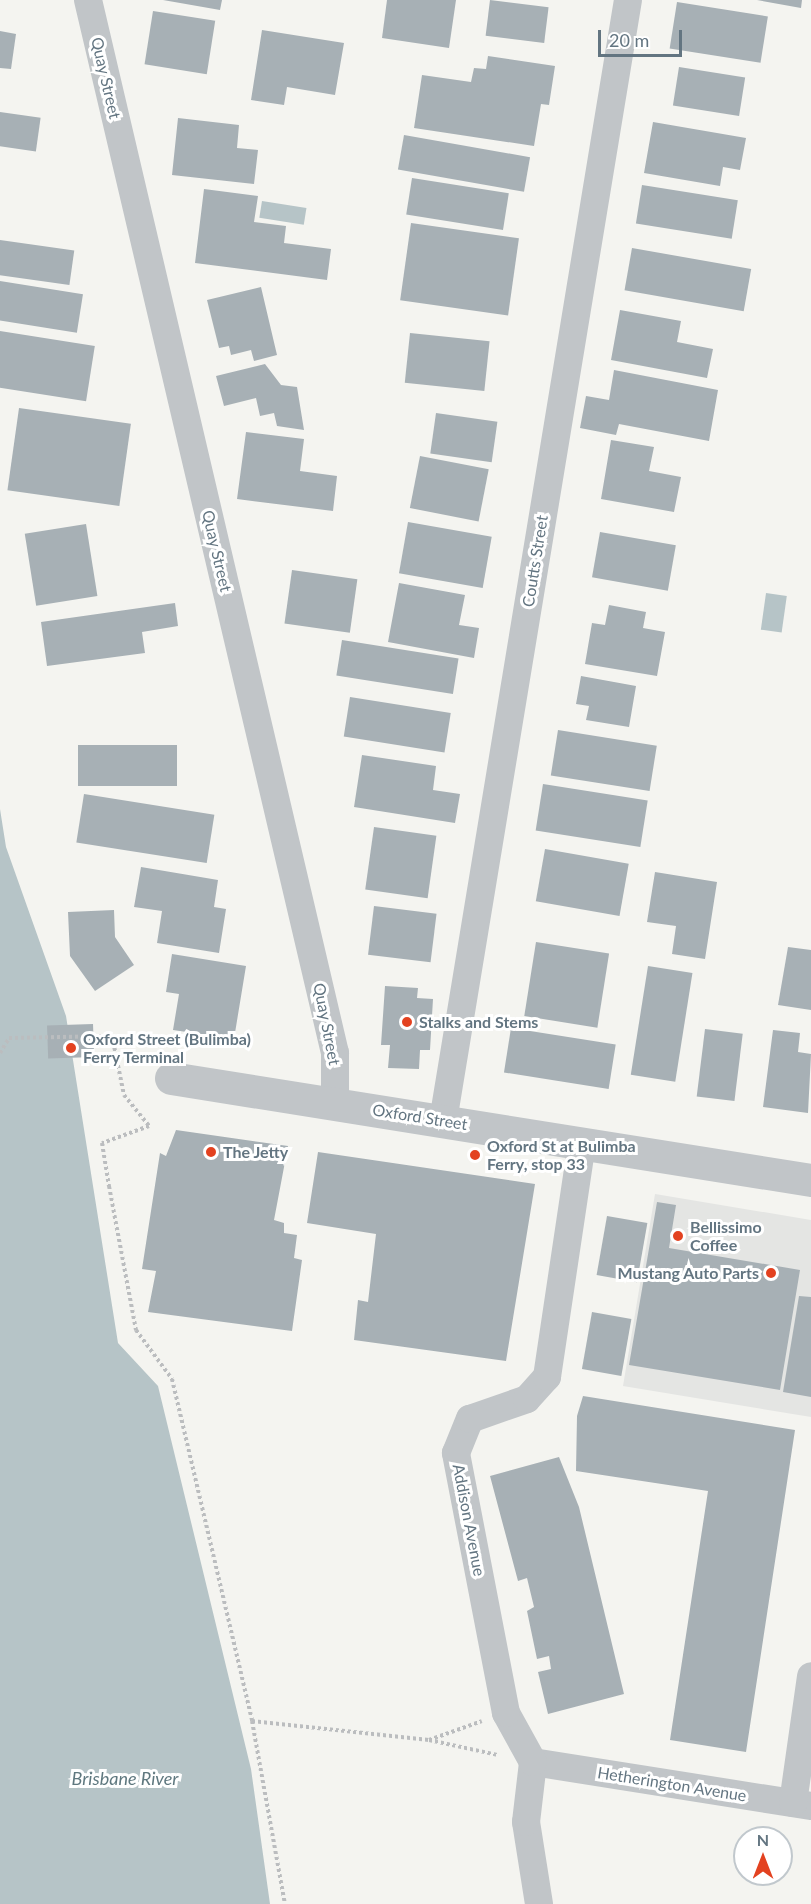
<!DOCTYPE html>
<style>
body{margin:0}
#map{position:relative;width:811px;height:1904px;overflow:hidden;background:#f4f4f0;font-family:Lato,sans-serif}
div>[style]{position:absolute}
.built>*{inset:0;background:#e4e5e3}
.water>*{inset:0;background:#b6c4c7;transform-origin:0 0}
.building>*{inset:0;background:#a7b0b5;transform-origin:0 0}
.path>*{height:4px;margin-top:-2px;transform-origin:0;background:repeating-linear-gradient(90deg,#bbbdbf 0 3px,transparent 0 6px)}
.minor>*{height:28px;margin:-14px;padding:0 14px;transform-origin:14px;border-radius:14px;background:#c1c5c8}
.tertiary>*{height:33px;margin:-16.5px;padding:0 16.5px;transform-origin:16.5px;border-radius:16.5px;background:#c1c5c8}
.dots>*{width:16px;height:16px;translate:-50% -50%;box-sizing:border-box;border:3px solid #fff;border-radius:50%}
span{translate:-50% -50%;white-space:nowrap;text-align:center;line-height:1.15;-webkit-text-stroke:6px #fff;paint-order:stroke}
.street-label{font-size:16px;color:#637581}
.poi-label{font-size:16px;color:#637581;font-weight:700}
.left{translate:0 -50%;text-align:left}
.right{translate:-100% -50%;text-align:right}
.water-label{font-size:18px;color:#5f787f;font-style:italic}
.north{position:absolute;left:733px;top:1826px;width:60px;height:60px;box-sizing:border-box;background:#fff;border:2px solid #c1c8cd;border-radius:50%;rotate:0deg;font-size:16px;font-weight:700;line-height:24px;text-align:center;color:#637581}
.north::after{content:'';display:block;margin:auto;width:21px;height:27px;background:#e34220;clip-path:polygon(50% 0,100% 100%,50% 72%,0 100%)}
.scale{position:absolute;left:598px;top:30px;width:84px;height:27px;box-sizing:border-box;border:3px solid #637581;border-top:0;padding-left:8px;font-size:18px;line-height:21px;white-space:nowrap;color:#637581;-webkit-text-stroke:4px #fff;paint-order:stroke}
</style>
<div id="map">
<div class="built">
<div style="clip-path:polygon(655px 1194px,811px 1220px,811px 1417px,623px 1386px)"></div>
</div>
<div class="water">
<div style="left:262px;top:201px;width:45px;height:17px;rotate:9deg"></div>
<div style="left:766px;top:593px;width:21px;height:37px;rotate:8deg"></div>
<div style="clip-path:polygon(0 809px,6px 847px,66px 1016px,118px 1343px,158px 1386px,251px 1769px,270px 1904px,0 1904px)"></div>
</div>
<div class="building">
<div style="clip-path:polygon(163px 0,222px 0,220px 10px)"></div>
<div style="clip-path:polygon(387px 0,456px 0,449px 48px,382px 38px)"></div>
<div style="left:490px;top:0;width:59px;height:36px;rotate:7deg"></div>
<div style="clip-path:polygon(757px 0,802px 0,801px 8px)"></div>
<div style="left:677px;top:2px;width:92px;height:47px;rotate:9deg"></div>
<div style="left:153px;top:11px;width:63px;height:54px;rotate:9deg"></div>
<div style="clip-path:polygon(262px 30px,344px 43px,335px 95px,287px 87px,284px 105px,251px 100px)"></div>
<div style="clip-path:polygon(0 31px,16px 34px,11px 69px,0 68px)"></div>
<div style="clip-path:polygon(488px 56px,555px 66px,549px 105px,541px 104px,534px 146px,414px 128px,422px 75px,471px 82px,474px 68px,486px 69px)"></div>
<div style="left:679px;top:67px;width:67px;height:39px;rotate:9deg"></div>
<div style="left:0;top:112px;width:41px;height:34px;rotate:8deg"></div>
<div style="clip-path:polygon(178px 118px,239px 125px,237px 148px,258px 150px,254px 184px,172px 175px)"></div>
<div style="clip-path:polygon(653px 122px,746px 138px,740px 170px,723px 167px,720px 186px,644px 173px)"></div>
<div style="left:404px;top:135px;width:128px;height:35px;rotate:10deg"></div>
<div style="left:412px;top:178px;width:98px;height:37px;rotate:9deg"></div>
<div style="left:642px;top:185px;width:97px;height:39px;rotate:9deg"></div>
<div style="clip-path:polygon(204px 189px,258px 196px,254px 222px,286px 226px,284px 243px,331px 249px,327px 280px,195px 263px)"></div>
<div style="left:411px;top:223px;width:109px;height:78px;rotate:8deg"></div>
<div style="left:0;top:240px;width:75px;height:35px;rotate:8deg"></div>
<div style="left:632px;top:248px;width:121px;height:43px;rotate:10deg"></div>
<div style="left:0;top:281px;width:84px;height:39px;rotate:9deg"></div>
<div style="clip-path:polygon(261px 287px,277px 355px,254px 361px,251px 350px,231px 355px,229px 346px,219px 348px,207px 300px)"></div>
<div style="clip-path:polygon(620px 310px,681px 321px,677px 342px,713px 349px,707px 378px,611px 360px)"></div>
<div style="left:0;top:331px;width:96px;height:56px;rotate:9deg"></div>
<div style="left:410px;top:333px;width:80px;height:50px;rotate:6deg"></div>
<div style="clip-path:polygon(265px 364px,281px 385px,297px 387px,304px 430px,277px 426px,274px 413px,260px 416px,256px 398px,224px 406px,216px 376px)"></div>
<div style="clip-path:polygon(614px 370px,718px 390px,709px 441px,619px 424px,616px 435px,580px 428px,586px 396px,609px 400px)"></div>
<div style="left:19px;top:408px;width:113px;height:83px;rotate:8deg"></div>
<div style="left:436px;top:413px;width:62px;height:41px;rotate:8deg"></div>
<div style="clip-path:polygon(246px 432px,304px 439px,300px 471px,337px 476px,333px 511px,237px 499px)"></div>
<div style="clip-path:polygon(611px 440px,654px 447px,649px 471px,681px 477px,674px 512px,601px 499px)"></div>
<div style="left:420px;top:456px;width:70px;height:53px;rotate:11deg"></div>
<div style="left:408px;top:522px;width:85px;height:52px;rotate:10deg"></div>
<div style="left:86px;top:524px;width:73px;height:62px;rotate:81deg"></div>
<div style="left:600px;top:532px;width:77px;height:46px;rotate:10deg"></div>
<div style="left:292px;top:570px;width:66px;height:54px;rotate:8deg"></div>
<div style="clip-path:polygon(399px 583px,465px 595px,459px 625px,479px 628px,474px 658px,388px 642px)"></div>
<div style="clip-path:polygon(175px 603px,178px 626px,142px 632px,145px 653px,47px 666px,41px 622px)"></div>
<div style="clip-path:polygon(609px 605px,646px 612px,643px 628px,665px 632px,657px 676px,585px 664px,592px 623px,605px 625px)"></div>
<div style="left:342px;top:640px;width:118px;height:36px;rotate:9deg"></div>
<div style="clip-path:polygon(581px 676px,636px 686px,629px 727px,586px 720px,589px 706px,576px 704px)"></div>
<div style="left:350px;top:697px;width:102px;height:40px;rotate:9deg"></div>
<div style="left:558px;top:730px;width:100px;height:46px;rotate:9deg"></div>
<div style="left:177px;top:745px;width:41px;height:99px;rotate:90deg"></div>
<div style="clip-path:polygon(362px 755px,436px 766px,433px 790px,460px 794px,455px 823px,354px 807px)"></div>
<div style="left:543px;top:784px;width:106px;height:47px;rotate:9deg"></div>
<div style="left:84px;top:794px;width:132px;height:49px;rotate:9deg"></div>
<div style="left:374px;top:827px;width:63px;height:63px;rotate:8deg"></div>
<div style="left:545px;top:849px;width:85px;height:53px;rotate:10deg"></div>
<div style="clip-path:polygon(141px 867px,218px 880px,214px 907px,226px 909px,219px 953px,157px 943px,162px 911px,134px 907px)"></div>
<div style="clip-path:polygon(655px 872px,717px 882px,705px 959px,672px 954px,676px 926px,647px 922px)"></div>
<div style="left:374px;top:906px;width:63px;height:49px;rotate:7deg"></div>
<div style="clip-path:polygon(114px 910px,115px 937px,134px 965px,95px 991px,70px 956px,68px 912px)"></div>
<div style="left:536px;top:942px;width:74px;height:75px;rotate:9deg"></div>
<div style="clip-path:polygon(788px 947px,811px 950px,811px 1010px,778px 1005px)"></div>
<div style="clip-path:polygon(172px 954px,246px 966px,234px 1039px,173px 1030px,179px 994px,166px 992px)"></div>
<div style="left:648px;top:966px;width:45px;height:110px;rotate:9deg"></div>
<div style="clip-path:polygon(385px 986px,418px 988px,417px 998px,433px 999px,430px 1050px,420px 1050px,419px 1069px,388px 1068px,390px 1045px,381px 1045px)"></div>
<div style="left:93px;top:1024px;width:33px;height:46px;rotate:88deg"></div>
<div style="left:511px;top:1028px;width:106px;height:45px;rotate:9deg"></div>
<div style="left:705px;top:1029px;width:38px;height:68px;rotate:7deg"></div>
<div style="clip-path:polygon(773px 1030px,800px 1033px,798px 1052px,811px 1054px,808px 1113px,763px 1107px)"></div>
<div style="clip-path:polygon(176px 1130px,288px 1146px,274px 1220px,284px 1223px,284px 1233px,297px 1235px,294px 1258px,302px 1260px,292px 1331px,148px 1312px,156px 1271px,142px 1269px,160px 1153px,166px 1156px)"></div>
<div style="clip-path:polygon(318px 1152px,535px 1184px,506px 1361px,354px 1340px,358px 1300px,368px 1302px,376px 1234px,307px 1223px)"></div>
<div style="clip-path:polygon(657px 1202px,676px 1205px,669px 1248px,800px 1270px,780px 1390px,629px 1365px)"></div>
<div style="left:607px;top:1216px;width:41px;height:60px;rotate:10deg"></div>
<div style="clip-path:polygon(799px 1296px,811px 1297px,811px 1397px,783px 1392px)"></div>
<div style="left:592px;top:1312px;width:40px;height:58px;rotate:10deg"></div>
<div style="clip-path:polygon(583px 1396px,795px 1430px,746px 1752px,670px 1740px,708px 1491px,576px 1471px,577px 1416px)"></div>
<div style="clip-path:polygon(559px 1457px,579px 1507px,624px 1694px,548px 1714px,538px 1672px,551px 1669px,549px 1656px,537px 1659px,527px 1611px,534px 1607px,527px 1578px,518px 1581px,490px 1476px)"></div>
</div>
<div class="path">
<div style="left:0;top:1053px;width:17px;rotate:-59deg"></div>
<div style="left:9px;top:1038px;width:103px;rotate:-1.1deg"></div>
<div style="left:112px;top:1036px;width:60px;rotate:78.5deg"></div>
<div style="left:124px;top:1095px;width:40px;rotate:51deg"></div>
<div style="left:149px;top:1126px;width:50px;rotate:160.1deg"></div>
<div style="left:102px;top:1143px;width:44px;rotate:80.8deg"></div>
<div style="left:109px;top:1186px;width:147px;rotate:79.4deg"></div>
<div style="left:136px;top:1330px;width:61px;rotate:53.7deg"></div>
<div style="left:172px;top:1379px;width:351px;rotate:76.8deg"></div>
<div style="left:252px;top:1721px;width:186px;rotate:79.8deg"></div>
<div style="left:252px;top:1721px;width:178px;rotate:6.1deg"></div>
<div style="left:429px;top:1740px;width:71px;rotate:12.3deg"></div>
<div style="left:429px;top:1740px;width:56px;rotate:-19.7deg"></div>
</div>
<div class="minor">
<div style="left:88px;top:0;width:1082px;rotate:76.8deg"></div>
<div style="left:335px;top:1053px;width:50px;rotate:90deg"></div>
<div style="left:443px;top:1121px;width:1136px;rotate:-80.63deg"></div>
<div style="left:533px;top:1762px;width:281px;rotate:9deg"></div>
<div style="left:793px;top:1803px;width:128px;rotate:-81.9deg"></div>
<div style="left:539px;top:1904px;width:83px;rotate:-99deg"></div>
<div style="left:526px;top:1822px;width:60px;rotate:-83.3deg"></div>
<div style="left:533px;top:1762px;width:56px;rotate:-118.9deg"></div>
<div style="left:506px;top:1713px;width:265px;rotate:-100.9deg"></div>
<div style="left:456px;top:1453px;width:37px;rotate:-68deg"></div>
<div style="left:470px;top:1419px;width:60px;rotate:-19.3deg"></div>
<div style="left:527px;top:1399px;width:30px;rotate:-48deg"></div>
<div style="left:547px;top:1377px;width:237px;rotate:-81.5deg"></div>
</div>
<div class="tertiary">
<div style="left:171px;top:1078px;width:648px;rotate:9.06deg"></div>
</div>
<div class="dots">
<div style="left:407px;top:1022px;background:#e34220"></div>
<div style="left:71px;top:1048px;background:#e34220"></div>
<div style="left:211px;top:1152px;background:#e34220"></div>
<div style="left:475px;top:1155px;background:#e34220"></div>
<div style="left:678px;top:1236px;background:#e34220"></div>
<div style="left:771px;top:1273px;background:#e34220"></div>
</div>
<div class="street-label">
<span style="left:106px;top:78px;rotate:77deg">Quay Street</span>
<span style="left:217px;top:551px;rotate:77deg">Quay Street</span>
<span style="left:535px;top:561px;rotate:-81deg">Coutts Street</span>
<span style="left:327px;top:1024px;rotate:79deg">Quay Street</span>
<span style="left:420px;top:1117px;rotate:9deg">Oxford Street</span>
<span style="left:469px;top:1520px;rotate:79deg">Addison Avenue</span>
<span style="left:672px;top:1784px;rotate:9deg">Hetherington Avenue</span>
</div>
<div class="poi-label">
<span class="left" style="left:419px;top:1022px">Stalks and Stems</span>
<span class="left" style="left:83px;top:1048px">Oxford Street (Bulimba)<br>Ferry Terminal</span>
<span class="left" style="left:487px;top:1155px">Oxford St at Bulimba<br>Ferry, stop 33</span>
<span class="left" style="left:223px;top:1152px">The Jetty</span>
<span class="left" style="left:690px;top:1236px">Bellissimo<br>Coffee</span>
<span class="right" style="left:759px;top:1273px">Mustang Auto Parts</span>
</div>
<div class="water-label">
<span style="left:125px;top:1778px">Brisbane River</span>
</div>
<div class="north">N</div>
<div class="scale">20 m</div>
</div>
